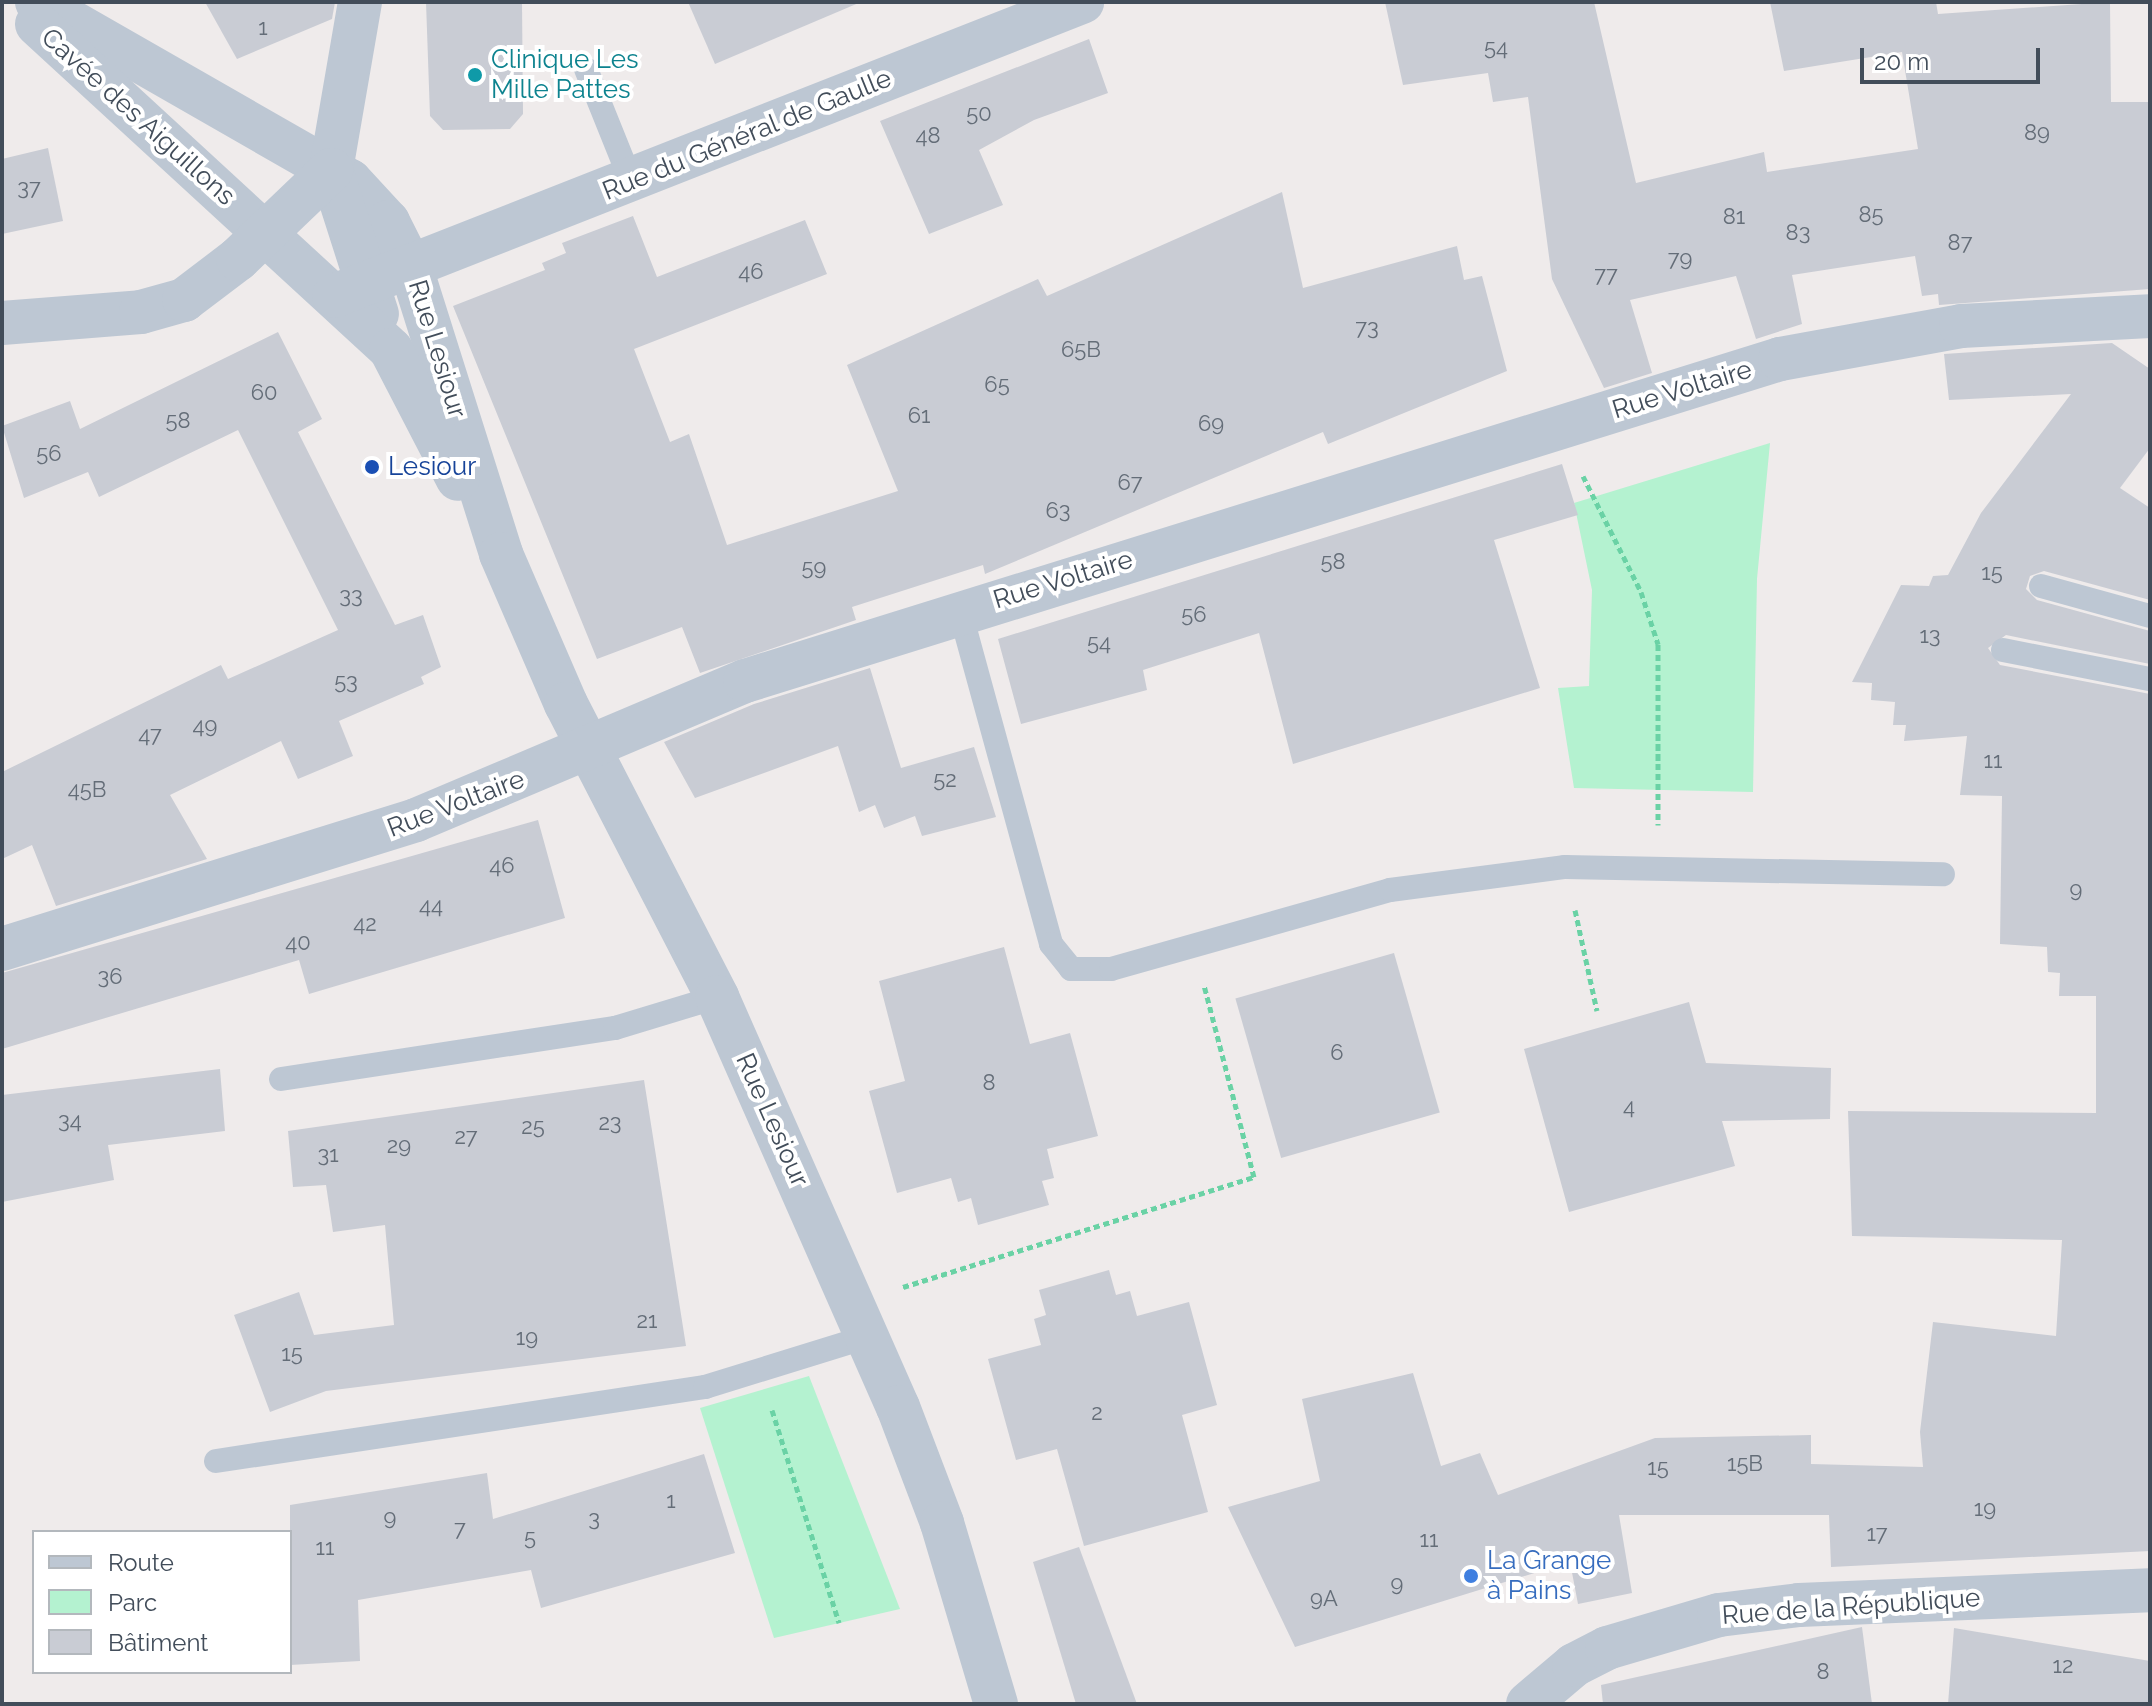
<!DOCTYPE html>
<meta charset="utf-8">
<style>
body{margin:0}
#map{position:relative;width:2152px;height:1706px;overflow:hidden;background:#efebeb;font-family:Raleway,sans-serif}
div>[style]{position:absolute}
.green>*{inset:0;background:#b4f2d0}
.building>*{inset:0;background:#c9ccd4;transform-origin:0 0}
.path>*{height:5px;margin-top:-2.5px;transform-origin:0;background:repeating-linear-gradient(90deg,#6ad2a5 0 6px,transparent 0 10px)}
.service>*{height:24px;margin:-12px;padding:0 12px;transform-origin:12px;border-radius:12px;background:#bdc7d3}
.minor>*{height:44px;margin:-22px;padding:0 22px;transform-origin:22px;border-radius:22px;background:#bdc7d3}
.dots>*{width:22px;height:22px;translate:-50% -50%;box-sizing:border-box;border:4px solid #fff;border-radius:50%}
span{translate:-50% -50%;white-space:nowrap;text-align:center;line-height:1.15;-webkit-text-stroke:8px #fff;paint-order:stroke}
.number-label{font-size:22px;color:#646d78}
.number-label span{-webkit-text-stroke-width:0}
.culture-label{font-size:26px;color:#0d838f}
.left{translate:0 -50%;text-align:left}
.street-label{font-size:26px;color:#424d5a}
.transit-label{font-size:26px;color:#164399}
.shop-label{font-size:26px;color:#366cbe}
.frame{position:absolute;inset:0;border:4px solid #424d5a;pointer-events:none}
.legend{position:absolute;left:32px;top:1530px;width:260px;height:144px;box-sizing:border-box;background:#fff;border:2px solid #b3b8bd;margin:0;padding:10px 14px;list-style:none;font-size:24px;color:#424d5a}
.legend li{display:flex;align-items:center;gap:16px;height:40px}
.legend b{width:40px;border:2px solid #b3b8bd}
.scale{position:absolute;left:1860px;top:48px;width:180px;height:36px;box-sizing:border-box;border:4px solid #424d5a;border-top:0;padding-left:10px;font-size:24px;line-height:28px;white-space:nowrap;color:#424d5a;-webkit-text-stroke:6px #fff;paint-order:stroke}
</style>
<div id="map">
<div class="green">
<div style="clip-path:polygon(1770px 443px,1757px 579px,1753px 792px,1574px 788px,1558px 688px,1589px 686px,1592px 590px,1574px 503px)"></div>
<div style="clip-path:polygon(809px 1376px,900px 1609px,774px 1638px,700px 1408px)"></div>
</div>
<div class="building">
<div style="clip-path:polygon(205px 2px,335px 2px,332px 19px,237px 59px)"></div>
<div style="clip-path:polygon(426px 2px,522px 2px,523px 114px,510px 129px,443px 130px,430px 116px)"></div>
<div style="clip-path:polygon(688px 2px,861px 2px,715px 64px)"></div>
<div style="clip-path:polygon(1385px 2px,1594px 2px,1636px 183px,1764px 152px,1767px 172px,1918px 149px,1902px 52px,1784px 71px,1770px 2px,1936px 2px,1938px 14px,2110px 2px,2111px 102px,2150px 102px,2150px 289px,1939px 305px,1938px 294px,1922px 296px,1915px 256px,1792px 275px,1802px 324px,1756px 339px,1736px 276px,1630px 300px,1652px 373px,1604px 388px,1552px 279px,1528px 97px,1493px 102px,1488px 73px,1403px 85px)"></div>
<div style="clip-path:polygon(1089px 39px,1108px 93px,1034px 120px,979px 150px,1003px 205px,929px 234px,880px 121px)"></div>
<div style="clip-path:polygon(48px 148px,63px 221px,2px 234px,2px 159px)"></div>
<div style="clip-path:polygon(1282px 192px,1303px 288px,1457px 246px,1464px 280px,1482px 276px,1507px 371px,1328px 444px,1323px 432px,985px 574px,983px 565px,852px 607px,856px 620px,700px 673px,682px 627px,597px 659px,453px 306px,545px 270px,542px 263px,566px 253px,562px 243px,633px 216px,657px 277px,805px 220px,827px 274px,634px 349px,670px 442px,689px 434px,727px 545px,898px 491px,847px 365px,1038px 279px,1047px 296px)"></div>
<div style="clip-path:polygon(278px 332px,322px 419px,298px 432px,395px 625px,423px 615px,441px 667px,421px 677px,424px 684px,339px 721px,353px 756px,298px 779px,281px 741px,170px 795px,207px 859px,56px 906px,32px 845px,2px 859px,2px 772px,221px 665px,228px 679px,338px 630px,238px 430px,99px 497px,88px 472px,24px 498px,2px 426px,70px 401px,80px 429px)"></div>
<div style="clip-path:polygon(2112px 343px,2150px 369px,2150px 448px,2120px 488px,2150px 508px,2150px 600px,2044px 571px,2030px 576px,2026px 589px,2037px 600px,2150px 631px,2150px 664px,2006px 635px,1988px 648px,2000px 665px,2150px 694px,2150px 1551px,1831px 1567px,1829px 1515px,1619px 1515px,1632px 1593px,1578px 1604px,1570px 1562px,1295px 1647px,1228px 1507px,1320px 1481px,1302px 1399px,1413px 1373px,1441px 1466px,1480px 1453px,1498px 1495px,1655px 1438px,1811px 1435px,1811px 1464px,1923px 1467px,1920px 1432px,1933px 1322px,2056px 1336px,2062px 1240px,1852px 1236px,1848px 1111px,2096px 1113px,2096px 996px,2059px 996px,2060px 973px,2048px 972px,2047px 947px,2000px 944px,2002px 796px,1960px 795px,1967px 736px,1904px 741px,1906px 725px,1893px 725px,1895px 702px,1871px 700px,1872px 683px,1852px 682px,1901px 585px,1929px 586px,1933px 576px,1948px 575px,1981px 513px,2071px 394px,1949px 400px,1944px 354px)"></div>
<div style="clip-path:polygon(1562px 464px,1578px 515px,1494px 540px,1540px 688px,1293px 764px,1259px 633px,1143px 670px,1147px 690px,1021px 724px,998px 639px)"></div>
<div style="clip-path:polygon(870px 668px,901px 768px,974px 747px,996px 817px,922px 836px,915px 816px,884px 828px,875px 805px,859px 812px,838px 746px,695px 798px,664px 742px,754px 704px)"></div>
<div style="clip-path:polygon(538px 820px,565px 918px,309px 994px,299px 960px,2px 1049px,2px 973px)"></div>
<div style="clip-path:polygon(1004px 947px,1030px 1044px,1070px 1033px,1098px 1136px,1047px 1149px,1054px 1178px,1042px 1181px,1049px 1205px,978px 1225px,971px 1198px,958px 1202px,951px 1178px,897px 1193px,869px 1091px,905px 1081px,879px 981px)"></div>
<div style="left:1394px;top:953px;width:166px;height:165px;rotate:74deg"></div>
<div style="clip-path:polygon(1689px 1002px,1706px 1063px,1831px 1068px,1830px 1119px,1722px 1121px,1735px 1166px,1569px 1212px,1524px 1049px)"></div>
<div style="clip-path:polygon(220px 1069px,225px 1131px,108px 1145px,114px 1180px,2px 1202px,2px 1095px)"></div>
<div style="clip-path:polygon(644px 1080px,686px 1346px,326px 1391px,270px 1412px,234px 1315px,299px 1292px,314px 1335px,394px 1325px,385px 1225px,333px 1232px,326px 1185px,293px 1187px,288px 1131px)"></div>
<div style="clip-path:polygon(1109px 1270px,1116px 1295px,1130px 1291px,1137px 1316px,1189px 1302px,1217px 1405px,1182px 1415px,1208px 1512px,1084px 1546px,1057px 1449px,1016px 1460px,988px 1359px,1041px 1345px,1034px 1319px,1046px 1315px,1039px 1290px)"></div>
<div style="clip-path:polygon(704px 1454px,735px 1553px,541px 1608px,531px 1570px,358px 1600px,360px 1661px,290px 1665px,290px 1505px,487px 1473px,493px 1519px)"></div>
<div style="clip-path:polygon(1079px 1547px,1137px 1704px,1076px 1704px,1033px 1562px)"></div>
<div style="clip-path:polygon(1862px 1627px,1872px 1704px,1603px 1704px,1601px 1685px)"></div>
<div style="clip-path:polygon(1954px 1628px,2150px 1661px,2150px 1704px,1948px 1704px)"></div>
</div>
<div class="path">
<div style="left:1583px;top:476px;width:130px;rotate:63.4deg"></div>
<div style="left:1641px;top:592px;width:55px;rotate:71.9deg"></div>
<div style="left:1658px;top:644px;width:181px;rotate:90deg"></div>
<div style="left:1575px;top:910px;width:103px;rotate:77.7deg"></div>
<div style="left:903px;top:1287px;width:368px;rotate:-17.4deg"></div>
<div style="left:1254px;top:1177px;width:198px;rotate:-104.6deg"></div>
<div style="left:772px;top:1410px;width:223px;rotate:72.5deg"></div>
</div>
<div class="service">
<div style="left:586px;top:69px;width:121px;rotate:68.1deg"></div>
<div style="left:2041px;top:586px;width:113px;rotate:15.4deg"></div>
<div style="left:960px;top:611px;width:345px;rotate:74.7deg"></div>
<div style="left:1051px;top:944px;width:32px;rotate:51deg"></div>
<div style="left:1071px;top:969px;width:40px"></div>
<div style="left:1111px;top:969px;width:290px;rotate:-15.8deg"></div>
<div style="left:1390px;top:890px;width:177px;rotate:-7.5deg"></div>
<div style="left:1565px;top:867px;width:378px;rotate:1.1deg"></div>
<div style="left:2003px;top:650px;width:150px;rotate:11.2deg"></div>
<div style="left:281px;top:1079px;width:338px;rotate:-8.7deg"></div>
<div style="left:615px;top:1028px;width:107px;rotate:-16.9deg"></div>
<div style="left:216px;top:1461px;width:495px;rotate:-8.6deg"></div>
<div style="left:705px;top:1387px;width:170px;rotate:-17.2deg"></div>
</div>
<div class="minor">
<div style="left:37px;top:2px;width:361px;rotate:29.8deg"></div>
<div style="left:350px;top:181px;width:56px;rotate:47.2deg"></div>
<div style="left:388px;top:222px;width:51px;rotate:63.4deg"></div>
<div style="left:411px;top:268px;width:300px;rotate:72.5deg"></div>
<div style="left:501px;top:554px;width:163px;rotate:66.6deg"></div>
<div style="left:566px;top:704px;width:330px;rotate:62.7deg"></div>
<div style="left:717px;top:997px;width:448px;rotate:66.2deg"></div>
<div style="left:898px;top:1407px;width:124px;rotate:69.2deg"></div>
<div style="left:942px;top:1523px;width:189px;rotate:73.4deg"></div>
<div style="left:360px;top:2px;width:170px;rotate:99.8deg"></div>
<div style="left:331px;top:170px;width:151px;rotate:72.3deg"></div>
<div style="left:37px;top:24px;width:481px;rotate:42.6deg"></div>
<div style="left:391px;top:350px;width:145px;rotate:62.6deg"></div>
<div style="left:334px;top:296px;width:804px;rotate:-21.46deg"></div>
<div style="left:2px;top:323px;width:139px;rotate:-4.5deg"></div>
<div style="left:141px;top:312px;width:45px;rotate:-15.6deg"></div>
<div style="left:184px;top:300px;width:68px;rotate:-37.2deg"></div>
<div style="left:238px;top:259px;width:129px;rotate:-43.7deg"></div>
<div style="left:2px;top:949px;width:434px;rotate:-17.3deg"></div>
<div style="left:416px;top:820px;width:357px;rotate:-22.9deg"></div>
<div style="left:745px;top:681px;width:1084px;rotate:-17.28deg"></div>
<div style="left:1780px;top:359px;width:184px;rotate:-10.3deg"></div>
<div style="left:1961px;top:326px;width:189px;rotate:-3deg"></div>
<div style="left:1528px;top:1704px;width:60px;rotate:-40.3deg"></div>
<div style="left:1574px;top:1665px;width:37px;rotate:-27deg"></div>
<div style="left:1607px;top:1648px;width:117px;rotate:-16.4deg"></div>
<div style="left:1719px;top:1615px;width:81px;rotate:-7.1deg"></div>
<div style="left:1799px;top:1605px;width:351px;rotate:-2.4deg"></div>
</div>
<div class="dots">
<div style="left:475px;top:75px;background:#0f9aa8"></div>
<div style="left:372px;top:467px;background:#1a4fb4"></div>
<div style="left:1471px;top:1576px;background:#3f7fe0"></div>
</div>
<div class="number-label">
<span style="left:263px;top:28px">1</span>
<span style="left:1496px;top:48px">54</span>
<span style="left:979px;top:114px">50</span>
<span style="left:2037px;top:133px">89</span>
<span style="left:928px;top:136px">48</span>
<span style="left:29px;top:188px">37</span>
<span style="left:1871px;top:215px">85</span>
<span style="left:1734px;top:217px">81</span>
<span style="left:1798px;top:233px">83</span>
<span style="left:1960px;top:243px">87</span>
<span style="left:1680px;top:259px">79</span>
<span style="left:751px;top:272px">46</span>
<span style="left:1606px;top:275px">77</span>
<span style="left:1367px;top:328px">73</span>
<span style="left:1081px;top:350px">65B</span>
<span style="left:997px;top:385px">65</span>
<span style="left:264px;top:393px">60</span>
<span style="left:919px;top:416px">61</span>
<span style="left:178px;top:421px">58</span>
<span style="left:1211px;top:424px">69</span>
<span style="left:49px;top:454px">56</span>
<span style="left:1130px;top:483px">67</span>
<span style="left:1058px;top:511px">63</span>
<span style="left:1333px;top:562px">58</span>
<span style="left:814px;top:568px">59</span>
<span style="left:1992px;top:573px">15</span>
<span style="left:351px;top:596px">33</span>
<span style="left:1194px;top:615px">56</span>
<span style="left:1930px;top:636px">13</span>
<span style="left:1099px;top:643px">54</span>
<span style="left:346px;top:682px">53</span>
<span style="left:205px;top:726px">49</span>
<span style="left:150px;top:735px">47</span>
<span style="left:1993px;top:761px">11</span>
<span style="left:945px;top:780px">52</span>
<span style="left:87px;top:790px">45B</span>
<span style="left:502px;top:866px">46</span>
<span style="left:2076px;top:890px">9</span>
<span style="left:431px;top:906px">44</span>
<span style="left:365px;top:924px">42</span>
<span style="left:298px;top:943px">40</span>
<span style="left:110px;top:977px">36</span>
<span style="left:1337px;top:1053px">6</span>
<span style="left:989px;top:1083px">8</span>
<span style="left:1629px;top:1107px">4</span>
<span style="left:70px;top:1121px">34</span>
<span style="left:610px;top:1123px">23</span>
<span style="left:533px;top:1127px">25</span>
<span style="left:466px;top:1137px">27</span>
<span style="left:399px;top:1146px">29</span>
<span style="left:328px;top:1155px">31</span>
<span style="left:647px;top:1321px">21</span>
<span style="left:527px;top:1338px">19</span>
<span style="left:292px;top:1354px">15</span>
<span style="left:1097px;top:1413px">2</span>
<span style="left:1745px;top:1464px">15B</span>
<span style="left:1658px;top:1468px">15</span>
<span style="left:671px;top:1501px">1</span>
<span style="left:1985px;top:1509px">19</span>
<span style="left:390px;top:1518px">9</span>
<span style="left:594px;top:1519px">3</span>
<span style="left:460px;top:1529px">7</span>
<span style="left:1877px;top:1534px">17</span>
<span style="left:530px;top:1538px">5</span>
<span style="left:1429px;top:1540px">11</span>
<span style="left:325px;top:1548px">11</span>
<span style="left:1397px;top:1584px">9</span>
<span style="left:1324px;top:1599px">9A</span>
<span style="left:2063px;top:1666px">12</span>
<span style="left:1823px;top:1672px">8</span>
</div>
<div class="culture-label">
<span class="left" style="left:491px;top:75px">Clinique Les<br>Mille Pattes</span>
</div>
<div class="street-label">
<span style="left:138px;top:117px;rotate:42deg">Cavée des Aiguillons</span>
<span style="left:747px;top:135px;rotate:-22deg">Rue du Général de Gaulle</span>
<span style="left:437px;top:349px;rotate:73deg">Rue Lesiour</span>
<span style="left:1682px;top:390px;rotate:-17deg">Rue Voltaire</span>
<span style="left:1063px;top:580px;rotate:-17deg">Rue Voltaire</span>
<span style="left:456px;top:804px;rotate:-21deg">Rue Voltaire</span>
<span style="left:772px;top:1120px;rotate:66deg">Rue Lesiour</span>
<span style="left:1851px;top:1607px;rotate:-4deg">Rue de la République</span>
</div>
<div class="transit-label">
<span class="left" style="left:388px;top:467px">Lesiour</span>
</div>
<div class="shop-label">
<span class="left" style="left:1487px;top:1576px">La Grange<br>à Pains</span>
</div>
<div class="frame"></div>
<ul class="legend">
<li><b style="height:10px;background:#bdc7d3"></b>Route</li>
<li><b style="height:22px;background:#b4f2d0"></b>Parc</li>
<li><b style="height:22px;background:#c9ccd4"></b>Bâtiment</li>
</ul>
<div class="scale">20 m</div>
</div>
